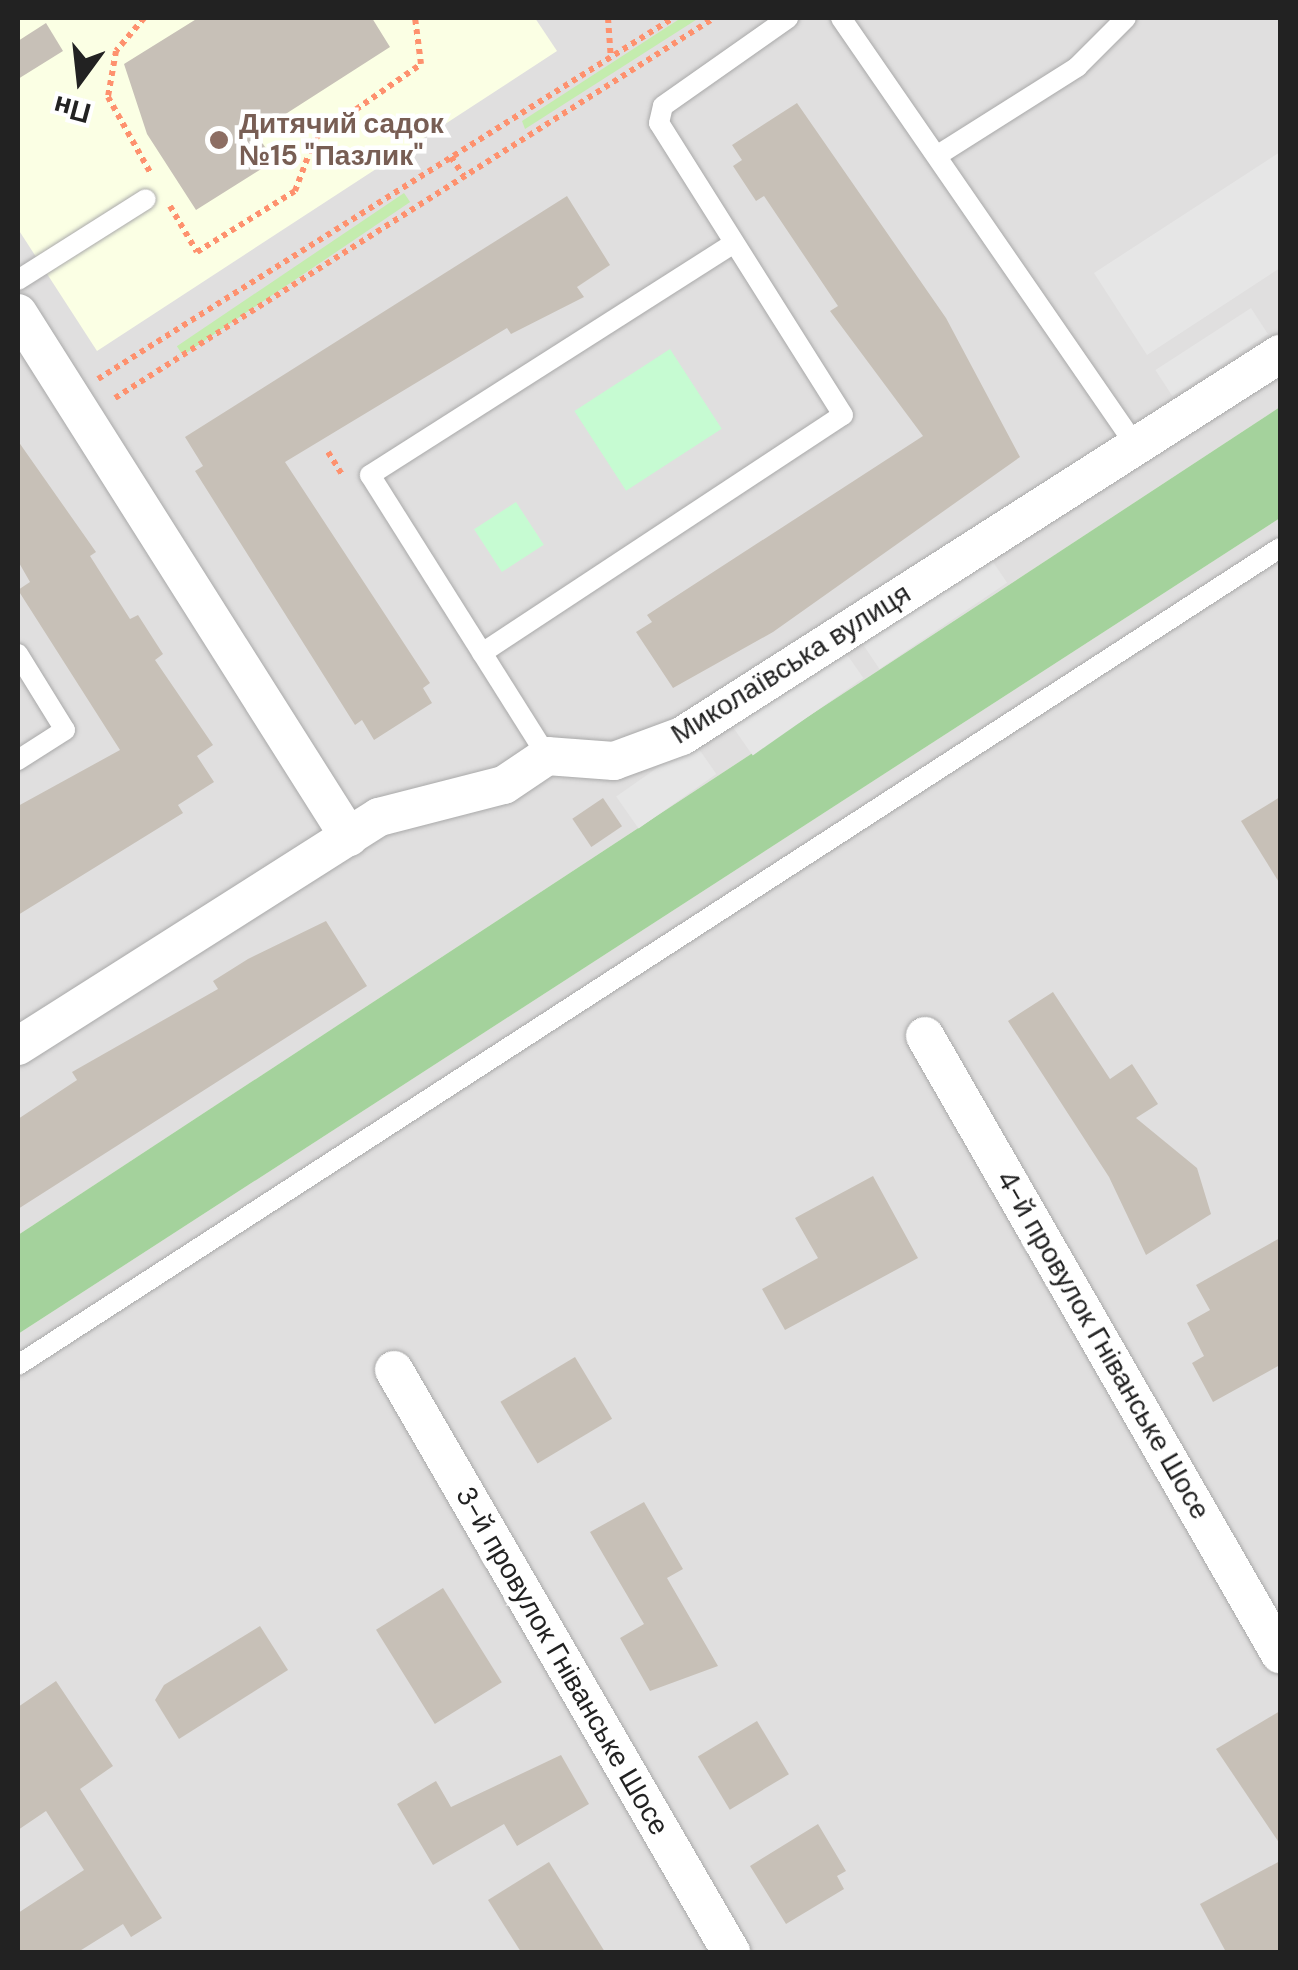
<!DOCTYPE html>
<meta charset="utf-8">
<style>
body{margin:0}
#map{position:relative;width:1298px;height:1970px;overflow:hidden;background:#f2f0e8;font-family:"DM Sans",sans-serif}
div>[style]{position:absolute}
.residential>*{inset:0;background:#e0dfdf}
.education>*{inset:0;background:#fbffe4}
.grass>*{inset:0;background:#c4ecae;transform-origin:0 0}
.forest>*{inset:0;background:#a4d29c}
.park>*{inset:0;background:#c6fbd2;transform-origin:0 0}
.parking>*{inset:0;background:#e6e6e6;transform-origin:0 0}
.building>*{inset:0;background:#c7c0b7;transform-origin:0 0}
.path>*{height:6px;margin-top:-3px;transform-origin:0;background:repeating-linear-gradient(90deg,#fe916e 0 5px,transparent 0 10px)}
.roads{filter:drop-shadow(0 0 2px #a9a9a9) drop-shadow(0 0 2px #a9a9a9)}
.service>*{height:20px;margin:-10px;padding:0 10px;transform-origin:10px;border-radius:10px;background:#fff}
.minor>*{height:38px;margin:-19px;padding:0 19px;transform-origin:19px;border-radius:19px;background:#fff}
.dots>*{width:28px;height:28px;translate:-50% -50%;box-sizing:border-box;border:5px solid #fff;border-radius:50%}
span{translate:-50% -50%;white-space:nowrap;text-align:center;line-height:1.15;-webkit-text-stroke:9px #fff;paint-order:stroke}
.education-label{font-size:28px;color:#785e54;font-weight:700}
.left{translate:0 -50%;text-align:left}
.street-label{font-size:28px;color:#222}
.frame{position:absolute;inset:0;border:20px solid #222;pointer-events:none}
.north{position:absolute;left:30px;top:30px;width:100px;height:100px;-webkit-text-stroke:8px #fff;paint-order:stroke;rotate:195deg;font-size:28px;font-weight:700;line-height:40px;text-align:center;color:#222}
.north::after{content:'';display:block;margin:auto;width:35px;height:45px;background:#222;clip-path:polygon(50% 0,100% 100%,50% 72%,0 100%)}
</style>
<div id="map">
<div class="residential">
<div style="clip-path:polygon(18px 18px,1280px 18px,1280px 407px,18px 1235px)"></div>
<div style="clip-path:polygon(1280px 518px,1280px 1952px,18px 1952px,18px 1334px)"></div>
</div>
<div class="education">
<div style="clip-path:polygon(18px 18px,535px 18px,557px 51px,97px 351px,18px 229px)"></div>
</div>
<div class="grass">
<div style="clip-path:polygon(681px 18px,699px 18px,525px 129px,522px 121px)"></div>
<div style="left:404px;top:193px;width:11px;height:274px;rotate:56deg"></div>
</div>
<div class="forest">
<div style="clip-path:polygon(1280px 407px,1280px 518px,18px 1334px,18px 1235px)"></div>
</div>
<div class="park">
<div style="left:670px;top:349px;width:95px;height:114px;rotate:57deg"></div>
<div style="left:516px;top:502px;width:51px;height:50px;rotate:57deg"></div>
</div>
<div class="parking">
<div style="clip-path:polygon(1280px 152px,1280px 268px,1147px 355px,1094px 273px)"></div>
<div style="left:1251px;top:308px;width:31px;height:114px;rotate:57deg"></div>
<div style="left:987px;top:553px;width:36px;height:154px;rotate:56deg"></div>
<div style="left:841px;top:646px;width:39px;height:135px;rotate:55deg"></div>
<div style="left:694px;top:742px;width:39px;height:95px;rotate:55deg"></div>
</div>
<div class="building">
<div style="clip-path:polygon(198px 18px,372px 18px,390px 47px,256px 133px,274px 161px,196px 210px,147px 134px,124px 64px)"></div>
<div style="clip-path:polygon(46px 23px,63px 51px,18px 79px,18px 41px)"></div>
<div style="clip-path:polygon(797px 103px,946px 318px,1020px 457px,773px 632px,673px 688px,636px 632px,652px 622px,647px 615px,923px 436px,830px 311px,838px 306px,764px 196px,756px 201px,733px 166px,742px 160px,732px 145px)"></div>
<div style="clip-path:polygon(567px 196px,610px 265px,577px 287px,584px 297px,511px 334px,507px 328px,285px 462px,430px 683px,423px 688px,432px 703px,374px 740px,362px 720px,355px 725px,195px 471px,203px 466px,185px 437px)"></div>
<div style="clip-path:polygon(18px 441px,96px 552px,90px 556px,130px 619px,138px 615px,163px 654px,155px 660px,213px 745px,197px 756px,214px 782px,178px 805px,183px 813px,18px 915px,18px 806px,120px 750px,18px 590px,30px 582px,18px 561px)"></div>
<div style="clip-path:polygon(1280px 797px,1280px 884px,1241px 821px)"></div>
<div style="left:603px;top:798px;width:34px;height:37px;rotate:56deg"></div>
<div style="clip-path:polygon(326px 921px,367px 986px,18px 1209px,18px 1119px,77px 1080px,72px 1072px,218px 989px,213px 981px,248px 959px)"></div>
<div style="clip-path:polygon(1053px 992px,1110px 1079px,1132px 1064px,1158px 1104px,1136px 1118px,1197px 1168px,1211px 1214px,1146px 1255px,1109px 1177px,1008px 1021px)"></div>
<div style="clip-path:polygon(873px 1176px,918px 1258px,785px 1330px,762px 1289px,818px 1258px,795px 1218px)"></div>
<div style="clip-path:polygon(1280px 1238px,1280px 1365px,1213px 1402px,1192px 1363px,1204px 1356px,1187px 1323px,1210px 1310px,1196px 1285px)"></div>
<div style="left:575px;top:1357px;width:72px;height:87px;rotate:59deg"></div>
<div style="clip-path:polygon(644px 1502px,683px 1569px,667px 1578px,718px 1666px,650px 1691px,620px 1638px,644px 1624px,590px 1532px)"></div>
<div style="left:443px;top:1588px;width:111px;height:79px;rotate:58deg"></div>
<div style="clip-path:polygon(260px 1626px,288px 1670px,179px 1739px,155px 1700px,164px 1685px)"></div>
<div style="clip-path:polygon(56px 1681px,113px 1766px,80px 1789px,162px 1918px,131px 1937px,123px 1924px,78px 1952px,18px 1952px,18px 1913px,84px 1870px,46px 1811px,18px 1830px,18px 1707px)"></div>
<div style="clip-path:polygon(1280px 1711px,1280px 1844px,1216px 1749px)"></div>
<div style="left:757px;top:1721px;width:62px;height:69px;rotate:59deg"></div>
<div style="clip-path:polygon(561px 1755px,589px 1804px,517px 1846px,504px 1824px,433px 1865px,397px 1804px,436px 1781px,451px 1807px)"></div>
<div style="clip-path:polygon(818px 1824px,846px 1871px,837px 1876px,844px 1889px,786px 1924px,750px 1866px)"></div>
<div style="clip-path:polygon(1280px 1861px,1280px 1952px,1226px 1952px,1200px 1904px)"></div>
<div style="clip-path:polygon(549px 1862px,605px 1952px,521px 1952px,488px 1900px)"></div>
</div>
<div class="path">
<div style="left:144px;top:18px;width:43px;rotate:130.3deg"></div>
<div style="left:116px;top:51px;width:47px;rotate:99.9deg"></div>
<div style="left:108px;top:97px;width:88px;rotate:60.8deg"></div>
<div style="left:608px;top:18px;width:39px;rotate:86deg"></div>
<div style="left:451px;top:157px;width:23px;rotate:56deg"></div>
<div style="left:170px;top:206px;width:53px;rotate:59.6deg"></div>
<div style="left:197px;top:252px;width:115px;rotate:-31.9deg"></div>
<div style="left:295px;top:191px;width:57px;rotate:-69.3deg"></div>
<div style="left:315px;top:138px;width:129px;rotate:-34.9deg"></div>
<div style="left:421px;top:64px;width:46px;rotate:-97.4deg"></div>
<div style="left:98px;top:379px;width:679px;rotate:-32.12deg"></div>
<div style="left:115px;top:398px;width:709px;rotate:-32.39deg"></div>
<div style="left:328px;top:452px;width:28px;rotate:58deg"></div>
</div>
<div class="roads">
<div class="service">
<div style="left:841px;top:18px;width:520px;rotate:55.42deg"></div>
<div style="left:938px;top:155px;width:165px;rotate:-32.3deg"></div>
<div style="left:1077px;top:67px;width:69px;rotate:-45deg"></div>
<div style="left:18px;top:280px;width:151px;rotate:-32.3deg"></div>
<div style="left:482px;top:653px;width:432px;rotate:-33.4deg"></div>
<div style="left:843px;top:415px;width:345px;rotate:-122.2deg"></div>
<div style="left:659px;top:123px;width:17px;rotate:-77deg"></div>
<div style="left:663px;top:106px;width:153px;rotate:-35.1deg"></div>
<div style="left:18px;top:654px;width:89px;rotate:58.3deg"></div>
<div style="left:65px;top:730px;width:56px;rotate:147.4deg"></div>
<div style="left:547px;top:756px;width:332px;rotate:-122.2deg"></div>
<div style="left:370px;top:475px;width:429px;rotate:-32.5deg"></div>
<div style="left:18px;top:1365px;width:1503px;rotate:-32.92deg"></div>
</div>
<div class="minor">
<div style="left:18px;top:313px;width:620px;rotate:57.72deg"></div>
<div style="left:925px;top:1036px;width:713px;rotate:60.13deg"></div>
<div style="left:18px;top:1046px;width:428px;rotate:-32.4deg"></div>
<div style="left:379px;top:817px;width:129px;rotate:-14.4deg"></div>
<div style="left:504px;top:785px;width:52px;rotate:-34deg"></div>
<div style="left:547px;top:756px;width:67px;rotate:4.3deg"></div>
<div style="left:614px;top:761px;width:72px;rotate:-20.2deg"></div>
<div style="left:682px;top:736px;width:710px;rotate:-32.57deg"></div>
<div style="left:394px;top:1370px;width:673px;rotate:59.93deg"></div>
</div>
</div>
<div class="dots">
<div style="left:219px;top:140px;background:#8d6e63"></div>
</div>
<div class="education-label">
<span class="left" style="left:239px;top:140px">Дитячий садок<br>№15 "Пазлик"</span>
</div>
<div class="street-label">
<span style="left:791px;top:664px;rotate:-32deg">Миколаївська вулиця</span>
<span style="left:1103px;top:1345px;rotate:60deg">4-й провулок Гніванське Шосе</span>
<span style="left:562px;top:1661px;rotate:60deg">3-й провулок Гніванське Шосе</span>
</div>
<div class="frame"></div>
<div class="north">Пн</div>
</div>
